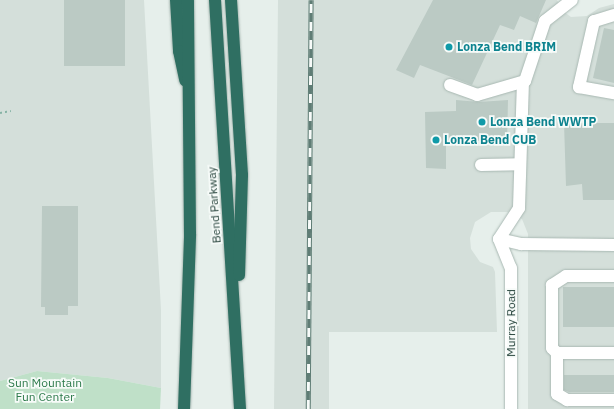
<!DOCTYPE html>
<style>
body{margin:0}
#map{position:relative;width:614px;height:409px;overflow:hidden;background:#e6efeb;font-family:"IBM Plex Sans",sans-serif}
div>[style]{position:absolute}
.built>*{inset:0;background:#d4dfda}
.green>*{inset:0;background:#bfe0c8}
.building>*{inset:0;background:#bbcac4;transform-origin:0 0}
.path>*{height:2px;margin-top:-1px;transform-origin:0;background:repeating-linear-gradient(90deg,#86b3a5 0 2px,transparent 0 5px)}
.roads{filter:drop-shadow(0 0 1px #a8b8b2) drop-shadow(0 0 1px #a8b8b2)}
.minor>*{height:12px;margin:-6px;padding:0 6px;transform-origin:6px;border-radius:6px;background:#fff}
.highway>*{height:12px;margin:-6px;padding:0 6px;transform-origin:6px;border-radius:6px;background:#2f6f62}
.rail>*{height:4.5px;margin-top:-2.25px;transform-origin:0;background:repeating-linear-gradient(90deg,#f7fbf9 0 9px,#5f7d75 0 18px);box-sizing:border-box;border-block:1px solid #5f7d75}
.dots>*{width:11px;height:11px;translate:-50% -50%;box-sizing:border-box;border:2px solid #f7fbf9;border-radius:50%}
span{translate:-50% -50%;white-space:nowrap;text-align:center;line-height:1.15;-webkit-text-stroke:3.5px #f7fbf9;paint-order:stroke}
.culture-label{font-size:12px;color:#0d838f;font-weight:700}
.left{translate:0 -50%;text-align:left}
.street-label{font-size:12px;color:#24423a}
.park-label{font-size:12px;color:#2d7a4b}
</style>
<div id="map">
<div class="built">
<div style="clip-path:polygon(0 0,144px 0,161px 310px,161px 388px,108px 378px,37px 371px,0 381px)"></div>
<div style="clip-path:polygon(278px 0,557px 0,563px 11px,571px 17px,587px 16px,599px 8px,614px 4px,614px 409px,528px 409px,528px 234px,522px 219px,508px 212px,491px 212px,475px 222px,470px 238px,471px 249px,480px 262px,493px 267px,495px 272px,497px 332px,329px 332px,329px 409px,274px 409px)"></div>
</div>
<div class="green">
<div style="clip-path:polygon(37px 371px,108px 378px,161px 388px,160px 409px,0 409px,0 381px)"></div>
</div>
<div class="building">
<div style="left:64px;top:0;width:61px;height:66px"></div>
<div style="clip-path:polygon(433px 0,546px 0,536px 23px,520px 16px,514px 30px,500px 25px,472px 85px,420px 65px,414px 78px,396px 70px)"></div>
<div style="clip-path:polygon(604px 28px,614px 30px,614px 83px,593px 78px)"></div>
<div style="clip-path:polygon(456px 100px,479px 102px,508px 100px,507px 143px,446px 144px,446px 169px,426px 168px,425px 112px,456px 111px)"></div>
<div style="clip-path:polygon(564px 123px,614px 123px,614px 200px,583px 200px,582px 184px,566px 186px)"></div>
<div style="clip-path:polygon(42px 206px,78px 206px,78px 306px,68px 306px,68px 315px,45px 315px,45px 307px,41px 307px)"></div>
<div style="left:563px;top:287px;width:51px;height:40px"></div>
<div style="clip-path:polygon(564px 375px,614px 375px,614px 392px,569px 392px,564px 390px)"></div>
</div>
<div class="path">
<div style="left:0;top:113px;width:11px;rotate:-10deg"></div>
</div>
<div class="roads">
<div class="minor">
<div style="left:614px;top:15px;width:21px;rotate:163deg"></div>
<div style="left:594px;top:21px;width:68px;rotate:102.8deg"></div>
<div style="left:579px;top:87px;width:36px;rotate:10deg"></div>
<div style="left:450px;top:85px;width:29px;rotate:20deg"></div>
<div style="left:477px;top:95px;width:50px;rotate:-16.3deg"></div>
<div style="left:525px;top:81px;width:63px;rotate:-71.6deg"></div>
<div style="left:545px;top:21px;width:34px;rotate:-38deg"></div>
<div style="left:481px;top:165px;width:39px;rotate:-1deg"></div>
<div style="left:499px;top:239px;width:31px;rotate:68deg"></div>
<div style="left:511px;top:268px;width:141px;rotate:90deg"></div>
<div style="left:499px;top:239px;width:37px;rotate:-57deg"></div>
<div style="left:519px;top:208px;width:125px;rotate:-88.2deg"></div>
<div style="left:499px;top:239px;width:23px;rotate:13deg"></div>
<div style="left:521px;top:244px;width:93px;rotate:0.6deg"></div>
<div style="left:614px;top:276px;width:48px;rotate:180deg"></div>
<div style="left:566px;top:276px;width:17px;rotate:147deg"></div>
<div style="left:552px;top:285px;width:63px;rotate:90deg"></div>
<div style="left:552px;top:348px;width:7px;rotate:45deg"></div>
<div style="left:557px;top:353px;width:57px"></div>
<div style="left:557px;top:353px;width:41px;rotate:90deg"></div>
<div style="left:557px;top:394px;width:12px;rotate:31deg"></div>
<div style="left:567px;top:400px;width:47px"></div>
</div>
<div class="highway">
<div style="left:176px;top:0;width:51px;rotate:86.6deg"></div>
<div style="left:179px;top:51px;width:30px;rotate:78deg"></div>
<div style="left:215px;top:0;width:410px;rotate:86.5deg"></div>
<div style="left:231px;top:0;width:175px;rotate:86.4deg"></div>
<div style="left:242px;top:175px;width:100px;rotate:91.7deg"></div>
<div style="left:184px;top:409px;width:175px;rotate:-88deg"></div>
<div style="left:190px;top:234px;width:234px;rotate:-90.5deg"></div>
</div>
</div>
<div class="rail">
<div style="left:308px;top:409px;width:409px;rotate:-89.6deg"></div>
</div>
<div class="dots">
<div style="left:449px;top:47px;background:#0f9aa8"></div>
<div style="left:482px;top:122px;background:#0f9aa8"></div>
<div style="left:436px;top:140px;background:#0f9aa8"></div>
</div>
<div class="culture-label">
<span class="left" style="left:457px;top:47px">Lonza Bend BRIM</span>
<span class="left" style="left:490px;top:122px">Lonza Bend WWTP</span>
<span class="left" style="left:444px;top:140px">Lonza Bend CUB</span>
</div>
<div class="street-label">
<span style="left:214px;top:205px;rotate:-94deg">Bend Parkway</span>
<span style="left:511px;top:323px;rotate:-90deg">Murray Road</span>
</div>
<div class="park-label">
<span style="left:45px;top:390px">Sun Mountain<br>Fun Center</span>
</div>
</div>
